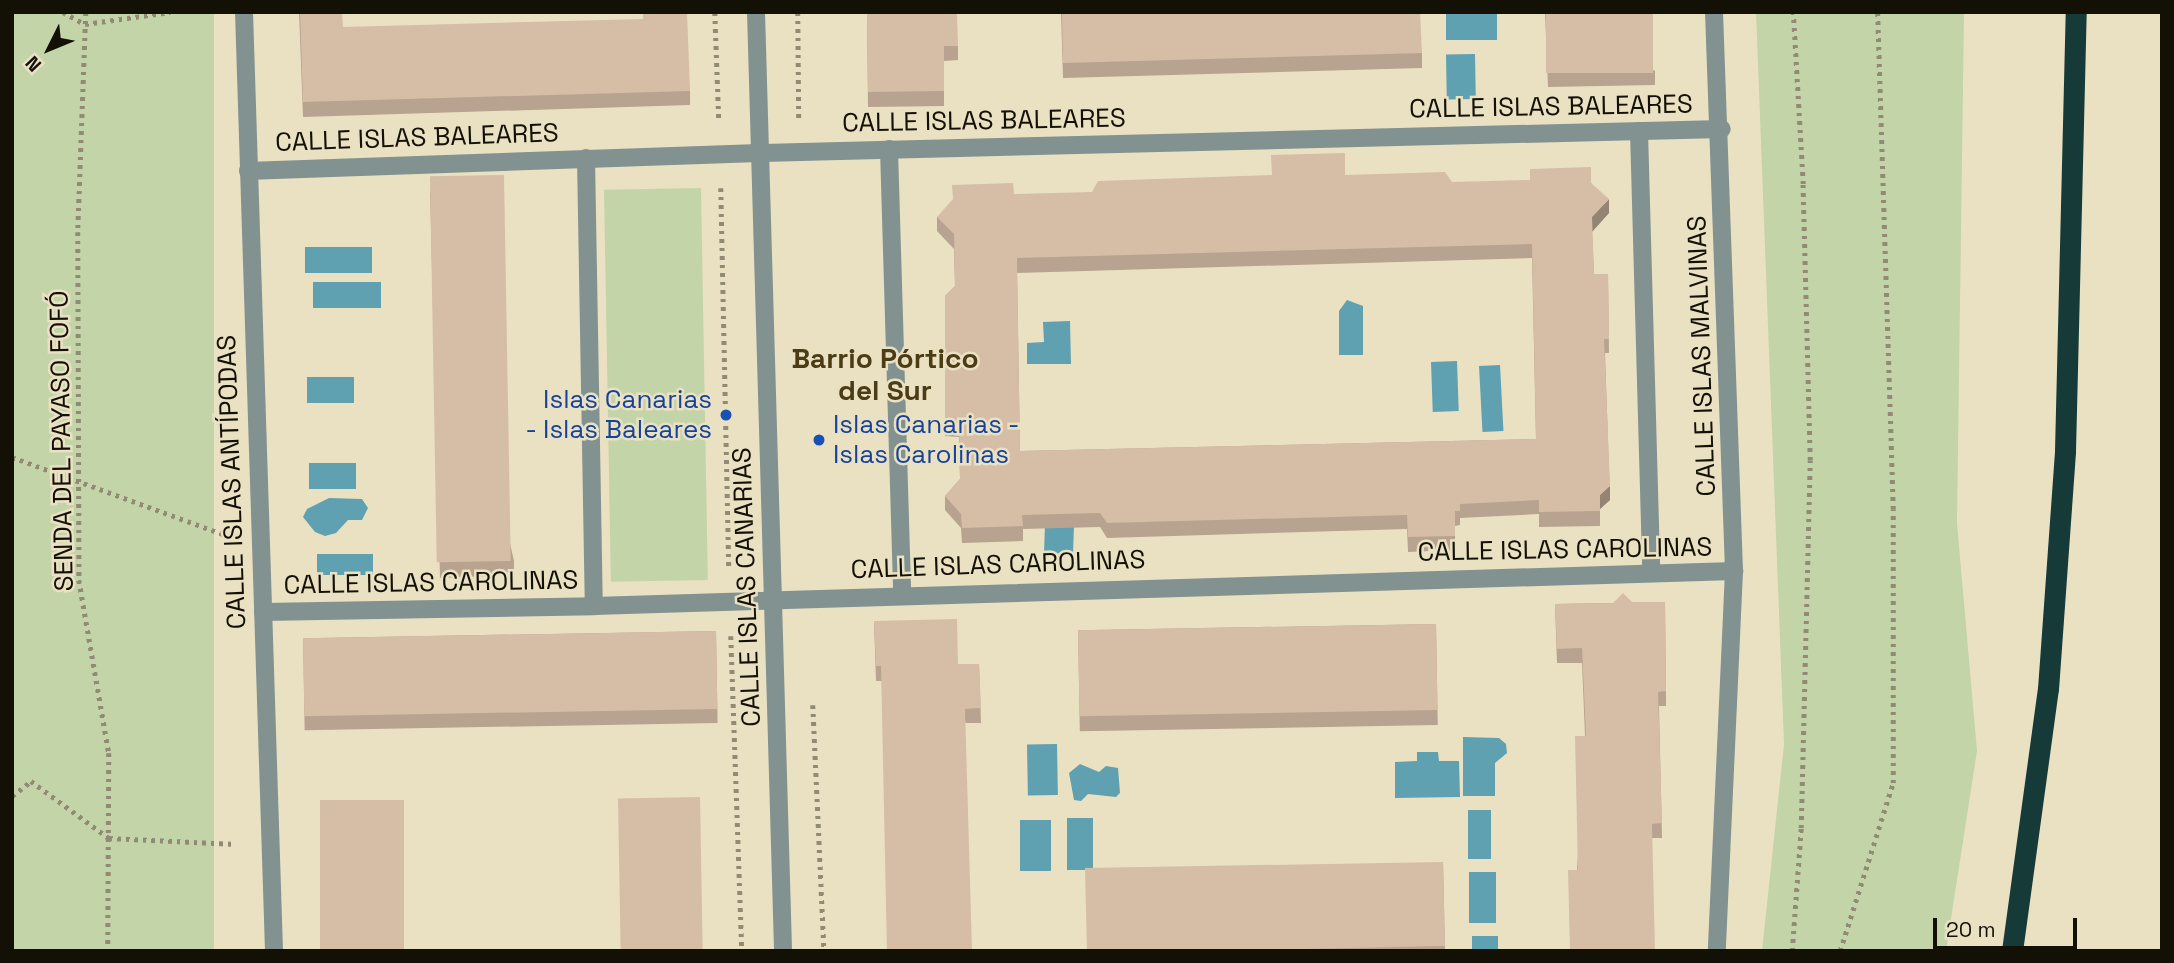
<!DOCTYPE html>
<meta charset="utf-8">
<style>
body{margin:0}
#map{position:relative;width:2174px;height:963px;overflow:hidden;background:#eae1c3;font-family:"Space Grotesk",sans-serif}
div>[style]{position:absolute}
.green>*{inset:0;background:#c3d4a8;transform-origin:0 0}
.water>*{inset:0;background:#5fa0b1;transform-origin:0 0}
.path>*{height:4.5px;margin-top:-2.25px;transform-origin:0;background:repeating-linear-gradient(90deg,#918b75 0 3.5px,transparent 0 8.5px)}
.minor>*{height:18px;margin:-9px;padding:0 9px;transform-origin:9px;border-radius:9px;background:#829290}
.highway>*{height:21px;margin:-10.5px;padding:0 10.5px;transform-origin:10.5px;border-radius:10.5px;background:#163a37}
.wall>*{inset:0;background:#b7a38f;transform-origin:0 0}
.shaded-wall>*{inset:0;background:#958474}
.building>*{inset:0;background:#d5bda6;transform-origin:0 0}
.dots>*{width:19px;height:19px;translate:-50% -50%;box-sizing:border-box;border:4px solid #eae1c3;border-radius:50%}
span{translate:-50% -50%;white-space:nowrap;text-align:center;line-height:1.15;-webkit-text-stroke:5px #eae1c3;paint-order:stroke}
.street-label{font-size:26px;color:#131006}
.transit-label{font-size:26px;color:#164399}
.right{translate:-100% -50%;text-align:right}
.left{translate:0 -50%;text-align:left}
.neighbourhood-label{font-size:28px;color:#4c3c15;font-weight:700}
.frame{position:absolute;inset:0;border:14px solid #131006;pointer-events:none}
.north{position:absolute;left:14px;top:14px;width:70px;height:70px;-webkit-text-stroke:5px #eae1c3;paint-order:stroke;rotate:227deg;font-size:19px;font-weight:700;line-height:28px;text-align:center;color:#131006}
.north::after{content:'';display:block;margin:auto;width:24px;height:32px;background:#131006;clip-path:polygon(50% 0,100% 100%,50% 72%,0 100%)}
.scale{position:absolute;left:1933px;top:918px;width:144px;height:32px;box-sizing:border-box;border:4px solid #131006;border-top:0;padding-left:9px;font-size:21px;line-height:24px;white-space:nowrap;color:#131006;-webkit-text-stroke:5px #eae1c3;paint-order:stroke}
</style>
<div id="map">
<div class="green">
<div style="left:12px;top:12px;width:202px;height:939px"></div>
<div style="clip-path:polygon(1756px 12px,1964px 12px,1957px 523px,1977px 751px,1946px 951px,1762px 951px,1784px 744px)"></div>
<div style="left:701px;top:188px;width:392px;height:97px;rotate:89deg"></div>
</div>
<div class="water">
<div style="left:1446px;top:12px;width:51px;height:28px"></div>
<div style="left:1475px;top:54px;width:45px;height:29px;rotate:89deg"></div>
<div style="left:372px;top:247px;width:26px;height:67px;rotate:90deg"></div>
<div style="left:381px;top:282px;width:26px;height:68px;rotate:90deg"></div>
<div style="clip-path:polygon(1347px 300px,1363px 306px,1363px 355px,1339px 355px,1339px 311px)"></div>
<div style="clip-path:polygon(1070px 321px,1071px 364px,1027px 364px,1027px 343px,1044px 342px,1043px 322px)"></div>
<div style="left:1457px;top:361px;width:50px;height:26px;rotate:88deg"></div>
<div style="left:1500px;top:365px;width:66px;height:21px;rotate:87deg"></div>
<div style="left:307px;top:377px;width:47px;height:26px"></div>
<div style="left:356px;top:463px;width:26px;height:47px;rotate:90deg"></div>
<div style="left:1046px;top:496px;width:29px;height:57px;rotate:2deg"></div>
<div style="clip-path:polygon(329px 498px,362px 499px,368px 508px,362px 520px,348px 520px,336px 533px,325px 536px,315px 532px,303px 517px,307px 509px)"></div>
<div style="left:317px;top:554px;width:56px;height:21px"></div>
<div style="clip-path:polygon(1463px 737px,1499px 738px,1506px 744px,1507px 753px,1495px 763px,1495px 796px,1463px 796px)"></div>
<div style="left:1057px;top:744px;width:51px;height:30px;rotate:89deg"></div>
<div style="clip-path:polygon(1417px 752px,1438px 752px,1439px 761px,1459px 761px,1460px 797px,1395px 798px,1395px 762px,1417px 761px)"></div>
<div style="clip-path:polygon(1080px 764px,1099px 772px,1106px 766px,1118px 768px,1120px 793px,1116px 797px,1088px 794px,1081px 801px,1074px 800px,1069px 773px)"></div>
<div style="left:1468px;top:810px;width:23px;height:49px"></div>
<div style="left:1067px;top:818px;width:26px;height:52px"></div>
<div style="left:1020px;top:820px;width:31px;height:51px"></div>
<div style="left:1469px;top:872px;width:27px;height:51px"></div>
<div style="left:1472px;top:936px;width:26px;height:15px"></div>
</div>
<div class="path">
<div style="left:63px;top:12px;width:25px;rotate:29deg"></div>
<div style="left:85px;top:24px;width:86px;rotate:-8deg"></div>
<div style="left:86px;top:12px;width:220px;rotate:92.1deg"></div>
<div style="left:78px;top:232px;width:348px;rotate:89.8deg"></div>
<div style="left:79px;top:580px;width:176px;rotate:80.2deg"></div>
<div style="left:109px;top:753px;width:198px;rotate:90.3deg"></div>
<div style="left:715px;top:12px;width:108px;rotate:87.9deg"></div>
<div style="left:798px;top:12px;width:108px;rotate:89.5deg"></div>
<div style="left:721px;top:188px;width:380px;rotate:88.8deg"></div>
<div style="left:12px;top:457px;width:230px;rotate:20.1deg"></div>
<div style="left:731px;top:636px;width:315px;rotate:88deg"></div>
<div style="left:813px;top:705px;width:246px;rotate:87.4deg"></div>
<div style="left:12px;top:796px;width:24px;rotate:-38deg"></div>
<div style="left:31px;top:781px;width:97px;rotate:36.2deg"></div>
<div style="left:109px;top:838px;width:127px;rotate:2.7deg"></div>
<div style="left:1792px;top:951px;width:123px;rotate:-85.8deg"></div>
<div style="left:1801px;top:828px;width:368px;rotate:-88.6deg"></div>
<div style="left:1810px;top:460px;width:276px;rotate:-91.5deg"></div>
<div style="left:1803px;top:184px;width:172px;rotate:-93.3deg"></div>
<div style="left:1840px;top:951px;width:176px;rotate:-72.5deg"></div>
<div style="left:1893px;top:783px;width:274px;rotate:-90deg"></div>
<div style="left:1893px;top:509px;width:497px;rotate:-91.8deg"></div>
</div>
<div class="minor">
<div style="left:244px;top:12px;width:939px;rotate:88.17deg"></div>
<div style="left:756px;top:12px;width:939px;rotate:88.35deg"></div>
<div style="left:1714px;top:12px;width:559px;rotate:87.95deg"></div>
<div style="left:1734px;top:571px;width:380px;rotate:92.6deg"></div>
<div style="left:1639px;top:131px;width:442px;rotate:88.4deg"></div>
<div style="left:889px;top:149px;width:445px;rotate:88.3deg"></div>
<div style="left:586px;top:158px;width:448px;rotate:89deg"></div>
<div style="left:248px;top:171px;width:511px;rotate:-2.02deg"></div>
<div style="left:759px;top:153px;width:963px;rotate:-1.43deg"></div>
<div style="left:263px;top:612px;width:331px;rotate:-1deg"></div>
<div style="left:594px;top:606px;width:1141px;rotate:-1.76deg"></div>
</div>
<div class="highway">
<div style="left:2012px;top:951px;width:264px;rotate:-82.2deg"></div>
<div style="left:2048px;top:689px;width:239px;rotate:-85.9deg"></div>
<div style="left:2065px;top:451px;width:439px;rotate:-88.6deg"></div>
</div>
<div class="wall">
<div style="clip-path:polygon(299px 12px,343px 27px,690px 91px,690px 105px,303px 117px)"></div>
<div style="clip-path:polygon(867px 12px,958px 46px,958px 60px,944px 61px,944px 106px,868px 107px)"></div>
<div style="clip-path:polygon(1061px 12px,1422px 53px,1422px 68px,1063px 78px)"></div>
<div style="clip-path:polygon(1545px 12px,1655px 71px,1655px 85px,1548px 87px)"></div>
<div style="clip-path:polygon(evenodd,1345px 175px,1452px 182px,1591px 183px,1609px 213px,1592px 231px,1594px 274px,1608px 274px,1609px 353px,1605px 353px,1610px 500px,1600px 509px,1600px 526px,1539px 527px,1539px 514px,1460px 518px,1460px 525px,1455px 526px,1455px 550px,1408px 552px,1407px 529px,1107px 538px,1100px 527px,1023px 529px,1023px 541px,962px 543px,961px 528px,945px 510px,945px 496px,960px 479px,959px 437px,945px 436px,945px 296px,955px 286px,954px 249px,937px 231px,937px 217px,1092px 192px,1345px 175px,1532px 258px,1536px 439px,1020px 451px,1017px 273px,1532px 258px)"></div>
<div style="clip-path:polygon(430px 190px,514px 561px,514px 575px,440px 578px)"></div>
<div style="clip-path:polygon(1665px 602px,1666px 706px,1659px 706px,1662px 838px,1653px 838px,1577px 870px,1585px 736px,1582px 663px,1557px 663px,1555px 604px)"></div>
<div style="clip-path:polygon(874px 621px,958px 664px,979px 664px,981px 723px,966px 723px,881px 681px,876px 681px)"></div>
<div style="left:1436px;top:624px;width:101px;height:358px;rotate:89deg"></div>
<div style="left:716px;top:631px;width:92px;height:413px;rotate:89deg"></div>
<div style="clip-path:polygon(1443px 862px,1445px 951px,1087px 951px)"></div>
</div>
<div class="shaded-wall">
<div style="clip-path:polygon(1609px 199px,1609px 213px,1592px 232px,1592px 217px)"></div>
<div style="clip-path:polygon(1610px 486px,1610px 500px,1600px 509px,1600px 495px)"></div>
</div>
<div class="building">
<div style="clip-path:polygon(300px 12px,342px 12px,343px 27px,643px 19px,643px 12px,687px 12px,690px 91px,303px 102px)"></div>
<div style="clip-path:polygon(867px 12px,957px 12px,958px 46px,944px 46px,944px 91px,868px 92px)"></div>
<div style="clip-path:polygon(1062px 12px,1420px 12px,1422px 53px,1063px 63px)"></div>
<div style="left:1546px;top:12px;width:107px;height:61px"></div>
<div style="clip-path:polygon(evenodd,1345px 153px,1345px 175px,1445px 172px,1452px 182px,1530px 180px,1530px 169px,1591px 167px,1591px 183px,1609px 199px,1592px 217px,1594px 274px,1608px 274px,1609px 339px,1604px 339px,1610px 486px,1600px 495px,1600px 511px,1539px 512px,1539px 500px,1460px 504px,1460px 511px,1455px 511px,1455px 536px,1408px 537px,1407px 515px,1107px 523px,1100px 513px,1022px 515px,1023px 526px,962px 528px,961px 514px,945px 496px,960px 479px,959px 422px,945px 422px,945px 296px,955px 286px,954px 234px,937px 217px,953px 199px,952px 185px,1013px 183px,1014px 194px,1092px 192px,1098px 181px,1272px 175px,1271px 155px,1345px 153px,1532px 244px,1536px 439px,1020px 451px,1017px 258px,1532px 244px)"></div>
<div style="left:504px;top:175px;width:386px;height:74px;rotate:89deg"></div>
<div style="clip-path:polygon(1623px 593px,1632px 602px,1665px 602px,1666px 691px,1658px 692px,1662px 823px,1652px 824px,1655px 951px,1570px 951px,1568px 870px,1578px 870px,1575px 736px,1586px 736px,1582px 648px,1557px 649px,1555px 604px,1613px 603px)"></div>
<div style="clip-path:polygon(957px 619px,958px 664px,979px 664px,981px 708px,965px 709px,972px 951px,887px 951px,881px 666px,876px 666px,874px 621px)"></div>
<div style="left:1436px;top:624px;width:86px;height:358px;rotate:89deg"></div>
<div style="left:716px;top:631px;width:78px;height:413px;rotate:89deg"></div>
<div style="left:700px;top:797px;width:154px;height:82px;rotate:89deg"></div>
<div style="left:320px;top:800px;width:84px;height:151px"></div>
<div style="clip-path:polygon(1443px 862px,1445px 946px,1209px 951px,1087px 951px,1085px 868px)"></div>
</div>
<div class="dots">
<div style="left:726px;top:415px;background:#1a4fb4"></div>
<div style="left:819px;top:440px;background:#1a4fb4"></div>
</div>
<div class="street-label">
<span style="left:1551px;top:107px;rotate:-1deg">CALLE ISLAS BALEARES</span>
<span style="left:984px;top:121px;rotate:-1deg">CALLE ISLAS BALEARES</span>
<span style="left:417px;top:138px;rotate:-2deg">CALLE ISLAS BALEARES</span>
<span style="left:1702px;top:356px;rotate:-92deg">CALLE ISLAS MALVINAS</span>
<span style="left:62px;top:441px;rotate:-91deg">SENDA DEL PAYASO FOFÓ</span>
<span style="left:232px;top:482px;rotate:-92deg">CALLE ISLAS ANTÍPODAS</span>
<span style="left:1565px;top:550px;rotate:-1deg">CALLE ISLAS CAROLINAS</span>
<span style="left:998px;top:565px;rotate:-2deg">CALLE ISLAS CAROLINAS</span>
<span style="left:431px;top:583px;rotate:-1deg">CALLE ISLAS CAROLINAS</span>
<span style="left:747px;top:587px;rotate:-92deg">CALLE ISLAS CANARIAS</span>
</div>
<div class="transit-label">
<span class="right" style="left:712px;top:415px">Islas Canarias<br>- Islas Baleares</span>
<span class="left" style="left:833px;top:440px">Islas Canarias -<br>Islas Carolinas</span>
</div>
<div class="neighbourhood-label">
<span style="left:885px;top:374px">Barrio Pórtico<br>del Sur</span>
</div>
<div class="frame"></div>
<div class="north">N</div>
<div class="scale">20 m</div>
</div>
